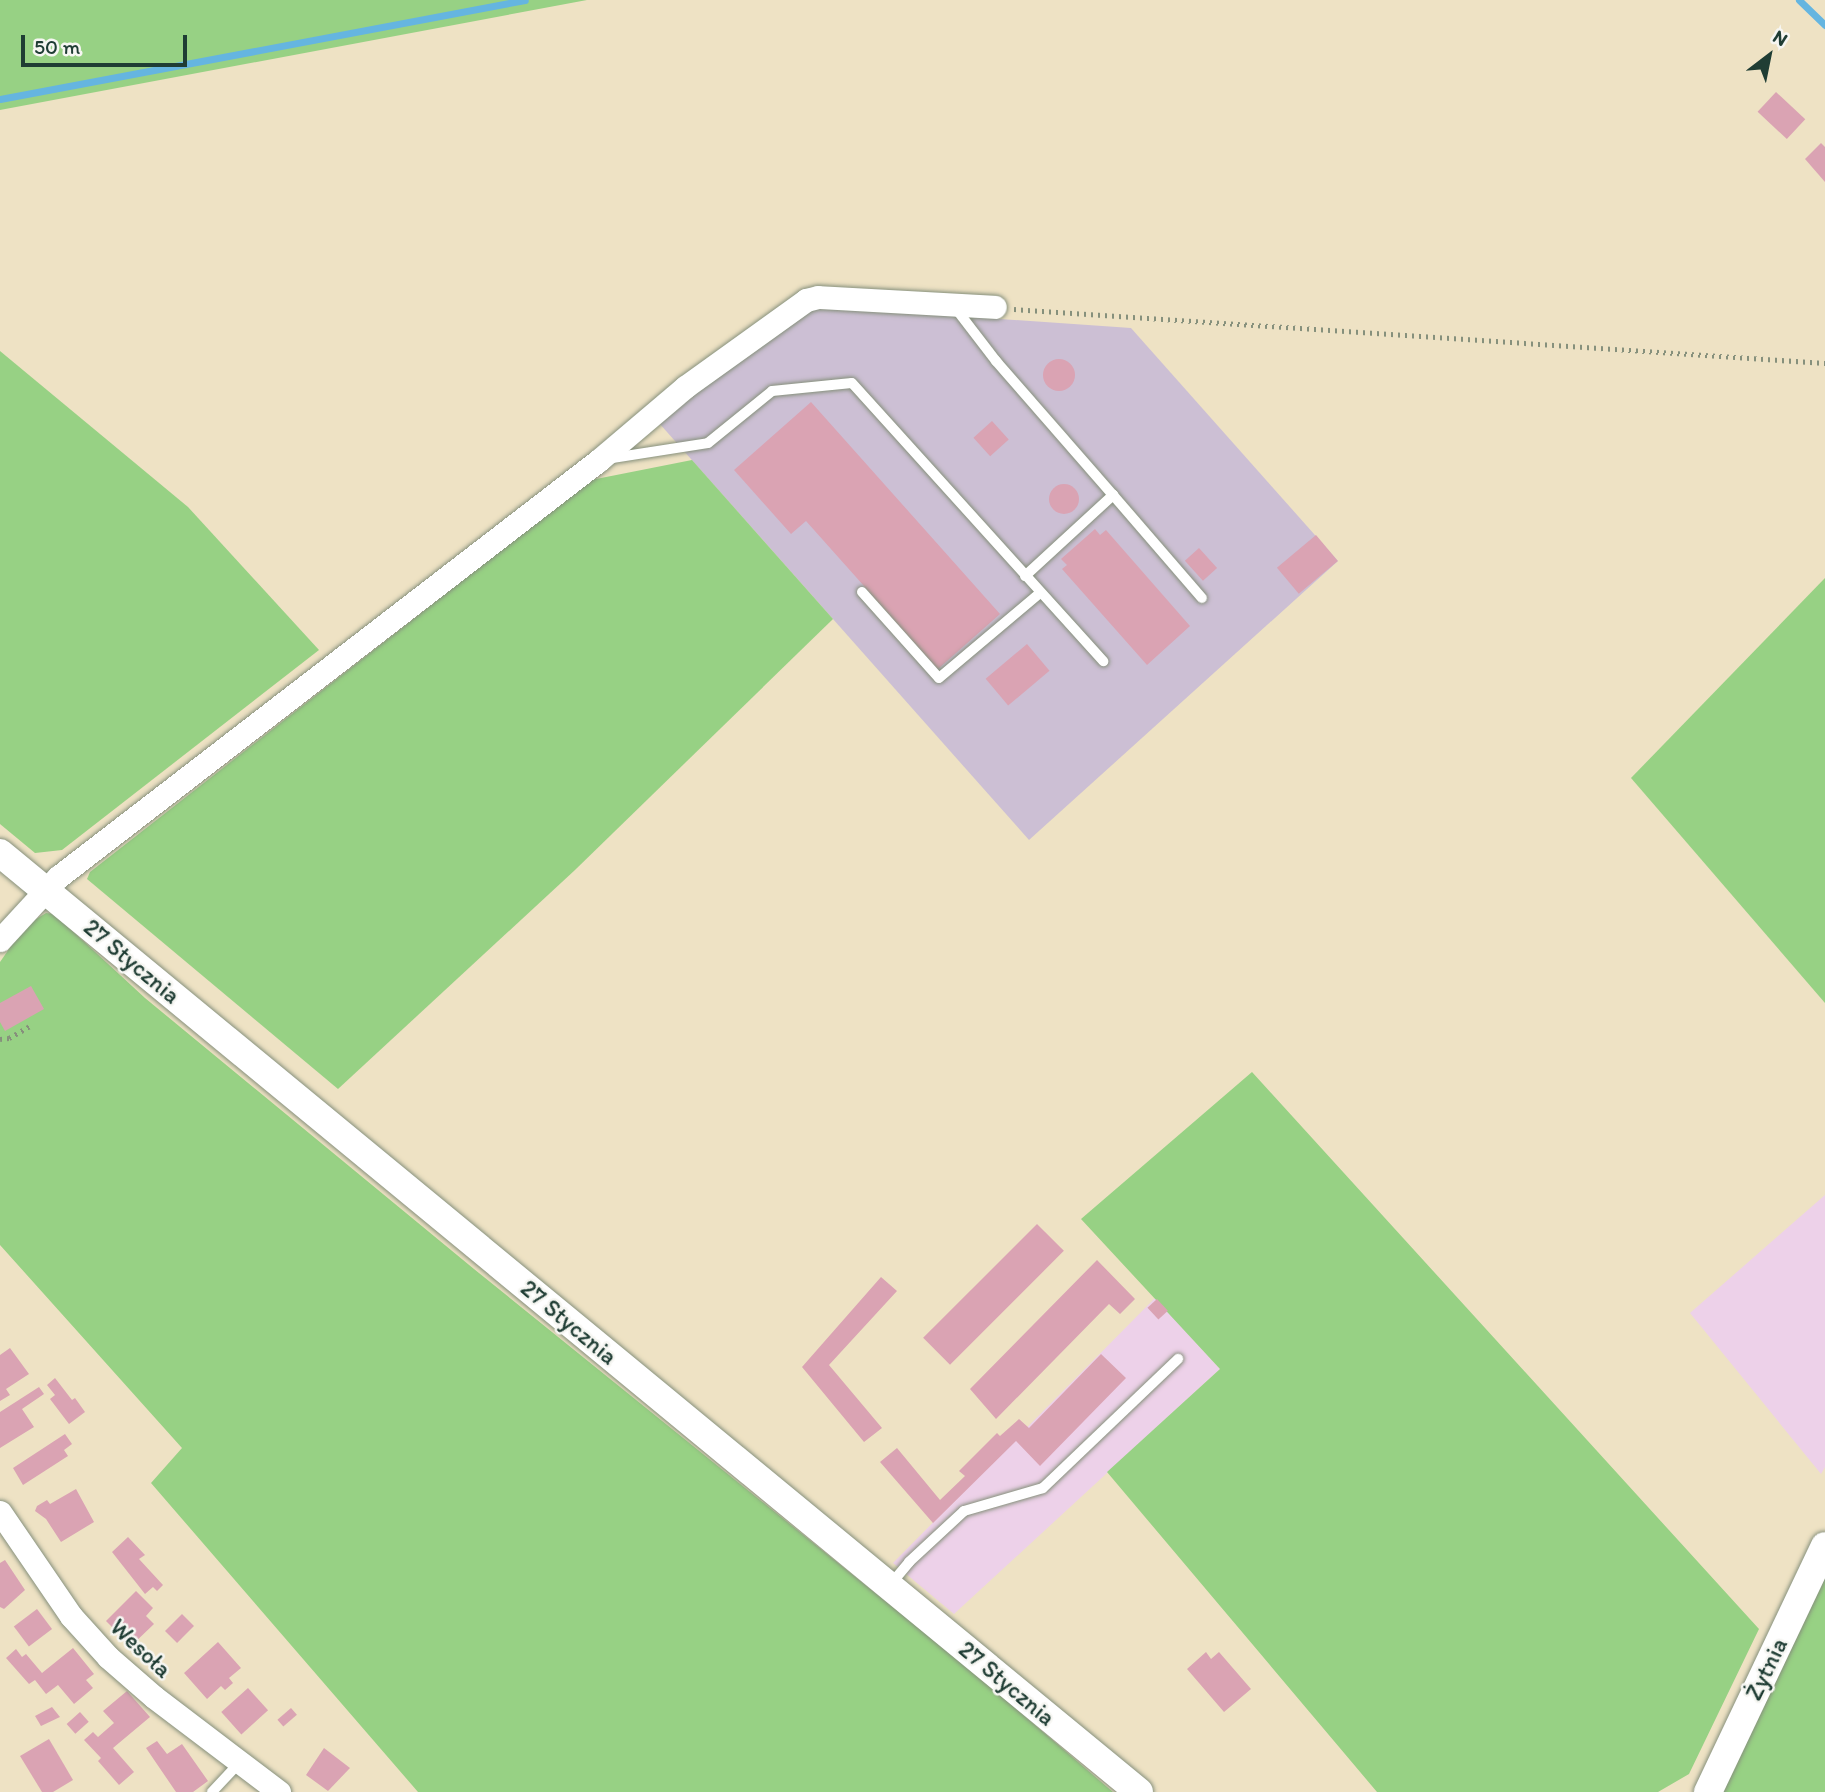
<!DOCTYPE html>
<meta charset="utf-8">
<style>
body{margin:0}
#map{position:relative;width:1825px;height:1792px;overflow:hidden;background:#eee2c4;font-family:Itim,sans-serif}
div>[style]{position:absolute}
.built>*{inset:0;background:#edd1e9}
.industrial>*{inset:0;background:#ccbfd4}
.green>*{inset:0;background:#97d184}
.stream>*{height:7px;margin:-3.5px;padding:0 3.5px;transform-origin:3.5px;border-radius:3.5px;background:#65b5e0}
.building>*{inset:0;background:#daa3b3;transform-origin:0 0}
.round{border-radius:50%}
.path>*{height:4.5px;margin-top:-2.25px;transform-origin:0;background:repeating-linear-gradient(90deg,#86907c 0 2px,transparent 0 7px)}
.roads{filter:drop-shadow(0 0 2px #86907c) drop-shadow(0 0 2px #86907c)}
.service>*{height:10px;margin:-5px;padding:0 5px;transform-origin:5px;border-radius:5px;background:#fff}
.minor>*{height:23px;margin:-11.5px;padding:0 11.5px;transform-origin:11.5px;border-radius:11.5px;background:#fff}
.tertiary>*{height:28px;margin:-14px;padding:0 14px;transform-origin:14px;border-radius:14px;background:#fff}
span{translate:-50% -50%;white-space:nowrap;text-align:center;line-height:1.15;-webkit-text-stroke:5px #f6f6f2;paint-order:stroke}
.street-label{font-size:24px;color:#1f3d34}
.north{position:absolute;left:1734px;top:21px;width:70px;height:70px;-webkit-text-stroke:5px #f6f6f2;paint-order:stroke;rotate:32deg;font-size:19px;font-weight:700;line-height:28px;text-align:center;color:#1f3d34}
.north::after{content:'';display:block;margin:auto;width:24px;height:32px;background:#1f3d34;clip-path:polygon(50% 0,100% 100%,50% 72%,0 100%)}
.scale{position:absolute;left:21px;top:35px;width:166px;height:32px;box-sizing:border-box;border:4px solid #1f3d34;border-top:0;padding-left:9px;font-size:21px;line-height:24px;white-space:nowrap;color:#1f3d34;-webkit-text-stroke:5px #f6f6f2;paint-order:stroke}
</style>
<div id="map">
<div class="built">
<div style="clip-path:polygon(1825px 1195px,1825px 1467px,1821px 1474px,1690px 1313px)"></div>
<div style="clip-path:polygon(1155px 1298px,1220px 1369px,954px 1614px,893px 1563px)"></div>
</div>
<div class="industrial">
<div style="clip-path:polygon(825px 307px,1131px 328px,1338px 561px,1029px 840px,659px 423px,755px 347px,809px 310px)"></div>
</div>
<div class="green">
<div style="clip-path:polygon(0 0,587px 0,0 110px)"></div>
<div style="clip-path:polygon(0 351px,188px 507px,319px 650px,62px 850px,35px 853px,0 824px)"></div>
<div style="clip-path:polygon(692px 460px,833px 619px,575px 870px,338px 1089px,87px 879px,90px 872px,591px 480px)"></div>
<div style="clip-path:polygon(1825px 578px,1825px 1003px,1631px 778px)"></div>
<div style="clip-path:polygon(46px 913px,54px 914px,145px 998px,474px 1269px,973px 1672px,1113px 1792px,418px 1792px,151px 1483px,182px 1448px,0 1245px,0 962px,25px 926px)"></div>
<div style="clip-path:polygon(1252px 1072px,1759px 1629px,1689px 1774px,1658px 1792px,1377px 1792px,1107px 1472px,1220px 1369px,1081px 1219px)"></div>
<div style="clip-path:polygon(1825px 1578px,1825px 1792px,1721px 1792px)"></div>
</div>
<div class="stream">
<div style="left:1799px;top:0;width:36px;rotate:44deg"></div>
<div style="left:0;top:99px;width:534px;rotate:-10.68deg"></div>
</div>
<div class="building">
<div style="left:1776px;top:92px;width:40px;height:27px;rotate:43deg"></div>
<div style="clip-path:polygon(1821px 143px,1825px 147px,1825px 182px,1805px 159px)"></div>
<div class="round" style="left:1043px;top:359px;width:32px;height:32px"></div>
<div style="clip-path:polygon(811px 402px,1000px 614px,938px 669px,806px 521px,791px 534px,734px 470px)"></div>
<div style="left:992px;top:421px;width:25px;height:25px;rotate:48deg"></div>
<div class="round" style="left:1049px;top:484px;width:30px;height:30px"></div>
<div style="clip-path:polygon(1095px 529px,1100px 535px,1106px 530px,1190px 626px,1147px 665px,1062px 569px,1067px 565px,1061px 559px)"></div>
<div style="left:1316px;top:535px;width:34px;height:51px;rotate:50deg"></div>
<div style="left:1199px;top:548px;width:27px;height:19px;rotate:48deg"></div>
<div style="left:1027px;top:644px;width:35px;height:54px;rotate:50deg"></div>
<div style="clip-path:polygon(31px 986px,44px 1009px,5px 1031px,0 1022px,0 1003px)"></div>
<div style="left:1037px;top:1224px;width:38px;height:161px;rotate:45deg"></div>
<div style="clip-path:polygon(1097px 1260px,1135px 1299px,1120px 1314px,1109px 1304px,996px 1419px,970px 1389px)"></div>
<div style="clip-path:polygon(881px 1277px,897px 1291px,829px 1365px,882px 1428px,864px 1442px,802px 1367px)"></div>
<div style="left:1157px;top:1299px;width:16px;height:13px;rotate:47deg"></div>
<div style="clip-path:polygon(10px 1348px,29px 1374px,6px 1389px,10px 1395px,0 1401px,0 1355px)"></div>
<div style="clip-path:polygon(1101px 1354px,1126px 1378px,1040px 1466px,1016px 1441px,933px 1523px,880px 1462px,897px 1448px,940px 1500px,965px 1476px,959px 1471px,997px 1433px,1000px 1436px,1019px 1419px,1029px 1428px)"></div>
<div style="clip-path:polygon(55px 1378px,72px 1400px,75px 1398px,85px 1412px,69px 1424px,50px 1399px,55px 1395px,47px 1385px)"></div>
<div style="clip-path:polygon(39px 1387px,44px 1394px,22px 1409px,34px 1427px,0 1448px,0 1412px)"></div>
<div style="clip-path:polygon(65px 1434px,72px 1444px,64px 1450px,68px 1456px,23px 1485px,13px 1468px)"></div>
<div style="clip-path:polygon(76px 1489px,94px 1522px,61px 1542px,46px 1519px,35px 1511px,37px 1506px,47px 1500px,50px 1504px)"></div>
<div style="clip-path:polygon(128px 1537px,145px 1555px,139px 1559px,163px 1585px,157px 1591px,153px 1587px,145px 1594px,112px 1552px)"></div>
<div style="clip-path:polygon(5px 1560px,25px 1590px,4px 1609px,0 1607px,0 1563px)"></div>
<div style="clip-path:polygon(136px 1591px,153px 1608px,146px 1616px,154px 1624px,131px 1646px,106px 1621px)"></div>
<div style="left:37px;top:1609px;width:25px;height:29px;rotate:53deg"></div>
<div style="left:182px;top:1614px;width:17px;height:24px;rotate:45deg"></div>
<div style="clip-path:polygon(218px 1642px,241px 1668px,229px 1678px,233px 1683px,225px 1690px,221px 1686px,207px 1699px,184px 1673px)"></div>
<div style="clip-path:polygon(73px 1648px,94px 1674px,86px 1680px,93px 1688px,74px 1704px,58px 1685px,46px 1694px,35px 1680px,29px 1684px,6px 1658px,16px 1649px,22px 1657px,26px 1654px,42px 1673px)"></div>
<div style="clip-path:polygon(1206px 1652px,1211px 1659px,1219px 1652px,1251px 1689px,1224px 1712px,1187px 1669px)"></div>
<div style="left:248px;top:1688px;width:30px;height:36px;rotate:48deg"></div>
<div style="clip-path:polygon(127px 1691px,150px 1717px,113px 1748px,134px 1772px,119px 1785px,98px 1761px,101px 1758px,84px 1740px,93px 1732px,98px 1737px,114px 1723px,103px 1711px)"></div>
<div style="clip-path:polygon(52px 1707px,60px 1717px,41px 1726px,35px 1716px)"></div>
<div style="left:291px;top:1708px;width:9px;height:18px;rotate:49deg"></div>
<div style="left:80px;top:1712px;width:13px;height:18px;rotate:48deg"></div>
<div style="clip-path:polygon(49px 1739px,73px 1780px,53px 1792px,42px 1792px,20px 1756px)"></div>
<div style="clip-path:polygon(157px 1741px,167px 1754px,182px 1744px,208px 1781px,193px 1792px,176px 1792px,146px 1748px)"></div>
<div style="clip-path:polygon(324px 1748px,350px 1768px,328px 1791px,306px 1775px)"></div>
</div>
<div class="path">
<div style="left:1014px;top:309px;width:813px;rotate:3.81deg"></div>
<div style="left:0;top:1039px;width:9px;rotate:-6deg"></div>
<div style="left:9px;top:1038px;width:24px;rotate:-30deg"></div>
</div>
<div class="roads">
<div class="service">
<div style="left:953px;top:305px;width:71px;rotate:52.5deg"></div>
<div style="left:996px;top:361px;width:178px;rotate:48.9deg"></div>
<div style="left:606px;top:459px;width:103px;rotate:-8.9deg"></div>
<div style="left:708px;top:443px;width:82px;rotate:-39.1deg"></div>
<div style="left:772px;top:391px;width:80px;rotate:-5.7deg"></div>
<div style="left:852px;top:383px;width:375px;rotate:47.9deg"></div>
<div style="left:1025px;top:576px;width:120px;rotate:-42.6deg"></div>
<div style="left:1113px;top:495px;width:136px;rotate:49.2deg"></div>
<div style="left:862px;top:592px;width:115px;rotate:48.2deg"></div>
<div style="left:939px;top:678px;width:132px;rotate:-40.1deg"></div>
<div style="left:890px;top:1585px;width:30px;rotate:-50deg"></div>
<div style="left:909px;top:1562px;width:75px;rotate:-42.8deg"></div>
<div style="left:964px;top:1511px;width:82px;rotate:-16.2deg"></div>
<div style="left:1043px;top:1488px;width:187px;rotate:-43.7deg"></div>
<div style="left:212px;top:1792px;width:40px;rotate:-47deg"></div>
</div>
<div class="minor">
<div style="left:0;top:940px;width:86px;rotate:-47.4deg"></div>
<div style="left:58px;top:877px;width:683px;rotate:-37.62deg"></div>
<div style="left:599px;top:460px;width:113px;rotate:-40.3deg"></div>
<div style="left:685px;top:387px;width:149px;rotate:-35.7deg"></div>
<div style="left:806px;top:300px;width:12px;rotate:-14deg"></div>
<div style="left:818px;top:297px;width:177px;rotate:3.2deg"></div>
<div style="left:0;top:1512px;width:126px;rotate:55.7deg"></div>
<div style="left:71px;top:1616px;width:55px;rotate:47.9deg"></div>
<div style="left:108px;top:1657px;width:61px;rotate:41deg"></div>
<div style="left:154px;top:1697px;width:157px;rotate:37.2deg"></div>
</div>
<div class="tertiary">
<div style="left:0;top:853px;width:1476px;rotate:39.5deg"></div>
<div style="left:1708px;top:1792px;width:272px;rotate:-64.6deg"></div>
</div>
</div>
<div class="street-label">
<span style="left:132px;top:961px;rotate:40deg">27 Stycznia</span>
<span style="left:569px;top:1322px;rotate:40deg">27 Stycznia</span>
<span style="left:141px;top:1648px;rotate:43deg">Wesoła</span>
<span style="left:1766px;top:1669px;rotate:-64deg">Żytnia</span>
<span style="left:1007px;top:1683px;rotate:40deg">27 Stycznia</span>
</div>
<div class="north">N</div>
<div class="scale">50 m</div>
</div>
